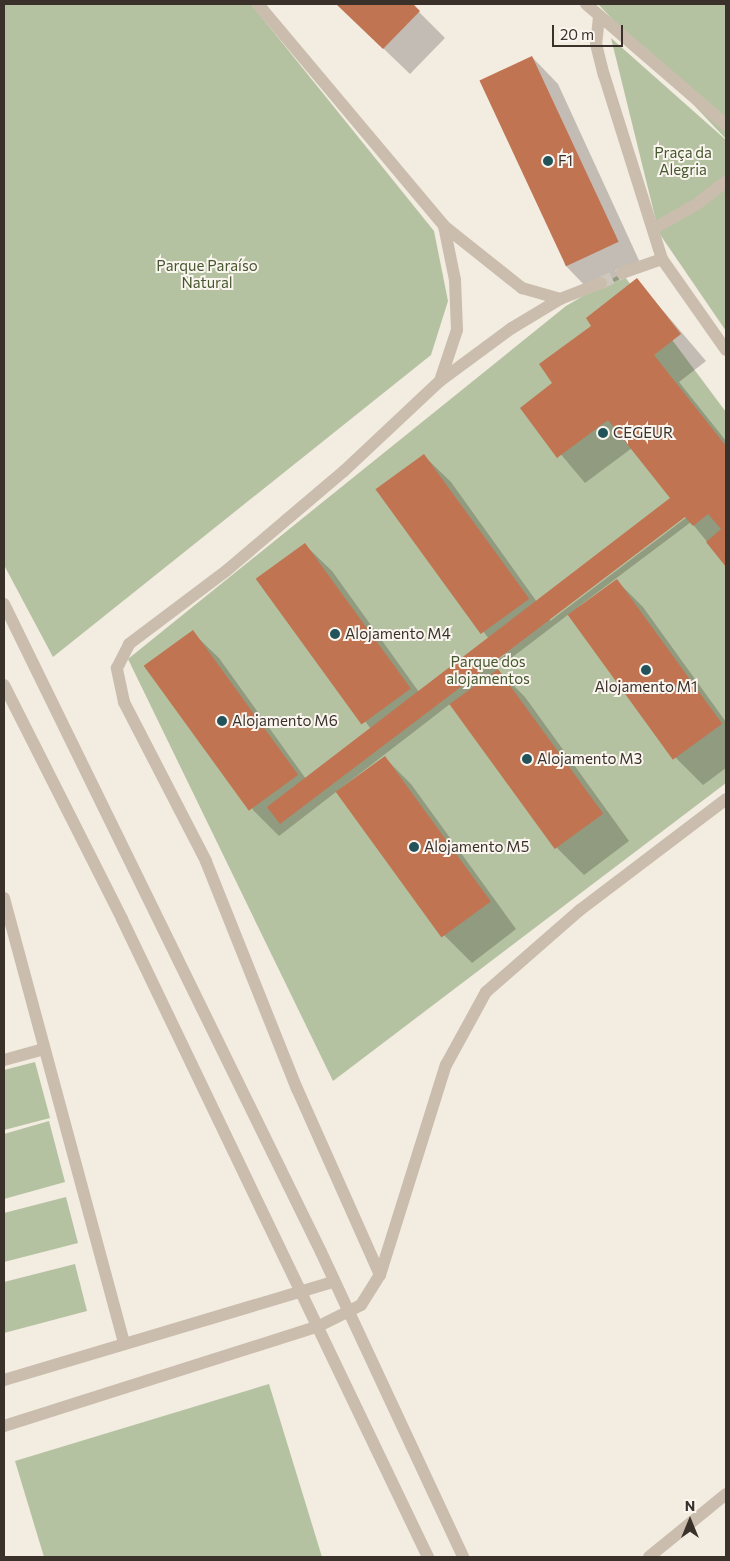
<!DOCTYPE html>
<meta charset="utf-8">
<style>
body{margin:0}
#map{position:relative;width:730px;height:1561px;overflow:hidden;background:#f3ece1;font-family:Commissioner,sans-serif}
div>[style]{position:absolute}
.green>*{inset:0;background:#b5c2a1}
.shadow>*{inset:0;background:#0003}
.building>*{inset:0;background:#c17451;transform-origin:0 0}
.minor-tunnel>*{height:12px;margin-top:-6px;transform-origin:0;background:repeating-linear-gradient(90deg,#cec7bd 0 12px,transparent 0 18px)}
.minor>*{height:12px;margin:-6px;padding:0 6px;transform-origin:6px;border-radius:6px;background:#cbbdad}
.dots>*{width:14px;height:14px;translate:-50% -50%;box-sizing:border-box;border:2px solid #faf5ee;border-radius:50%}
span{translate:-50% -50%;white-space:nowrap;text-align:center;line-height:1.15;-webkit-text-stroke:4px #faf5ee;paint-order:stroke}
.park-label{font-size:15px;color:#465730}
.poi-label{font-size:15px;color:#3a312b}
.left{translate:0 -50%;text-align:left}
.frame{position:absolute;inset:0;border:5px solid #3a312b;pointer-events:none}
.north{position:absolute;left:665px;top:1496px;width:50px;height:50px;-webkit-text-stroke:4px #faf5ee;paint-order:stroke;rotate:0deg;font-size:14px;font-weight:700;line-height:20px;text-align:center;color:#3a312b}
.north::after{content:'';display:block;margin:auto;width:18px;height:22px;background:#3a312b;clip-path:polygon(50% 0,100% 100%,50% 72%,0 100%)}
.scale{position:absolute;left:552px;top:25px;width:71px;height:22px;box-sizing:border-box;border:2px solid #3a312b;border-top:0;padding-left:6px;font-size:15px;line-height:18px;white-space:nowrap;color:#3a312b;-webkit-text-stroke:4px #faf5ee;paint-order:stroke}
</style>
<div id="map">
<div class="green">
<div style="clip-path:polygon(4px 4px,251px 4px,434px 231px,448px 301px,431px 355px,53px 657px,4px 565px)"></div>
<div style="clip-path:polygon(598px 4px,726px 4px,726px 139px)"></div>
<div style="clip-path:polygon(611px 38px,726px 140px,726px 331px,659px 233px)"></div>
<div style="clip-path:polygon(622px 273px,726px 412px,726px 783px,333px 1081px,128px 659px,566px 306px)"></div>
<div style="clip-path:polygon(35px 1062px,50px 1118px,4px 1130px,4px 1070px)"></div>
<div style="clip-path:polygon(49px 1121px,65px 1182px,4px 1199px,4px 1134px)"></div>
<div style="clip-path:polygon(66px 1197px,78px 1243px,4px 1262px,4px 1213px)"></div>
<div style="clip-path:polygon(75px 1264px,87px 1311px,4px 1333px,4px 1282px)"></div>
<div style="clip-path:polygon(269px 1384px,322px 1557px,44px 1557px,15px 1461px)"></div>
</div>
<div class="shadow">
<div style="clip-path:polygon(337px 4px,411px 4px,445px 38px,410px 74px)"></div>
<div style="clip-path:polygon(532px 57px,558px 84px,643px 269px,591px 292px,565px 265px)"></div>
<div style="clip-path:polygon(evenodd,637px 280px,706px 361px,679px 382px,726px 441px,726px 565px,691px 522px,574px 610px,617px 581px,643px 607px,726px 722px,726px 768px,703px 785px,677px 759px,569px 614px,497px 669px,525px 697px,629px 841px,584px 875px,558px 849px,450px 704px,279px 836px,253px 810px,192px 632px,219px 658px,306px 779px,371px 729px,259px 580px,305px 545px,332px 571px,419px 692px,489px 639px,378px 491px,424px 456px,451px 482px,537px 602px,675px 502px,632px 448px,585px 483px,522px 408px,554px 383px,592px 326px,637px 280px,690px 512px,691px 514px,550px 621px,550px 618px,690px 512px,637px 280px,504px 653px,505px 655px,431px 708px,504px 653px)"></div>
<div style="clip-path:polygon(385px 758px,411px 784px,516px 929px,472px 963px,445px 936px,339px 793px)"></div>
</div>
<div class="building">
<div style="clip-path:polygon(336px 4px,413px 4px,420px 11px,383px 49px)"></div>
<div style="left:532px;top:56px;width:205px;height:58px;rotate:65deg"></div>
<div style="clip-path:polygon(637px 278px,681px 334px,654px 355px,726px 446px,726px 567px,706px 542px,721px 529px,708px 514px,693px 526px,685px 517px,280px 824px,267px 807px,670px 498px,608px 420px,557px 458px,520px 408px,552px 383px,539px 364px,591px 326px,586px 318px)"></div>
<div style="left:424px;top:454px;width:179px;height:60px;rotate:54deg"></div>
<div style="left:305px;top:543px;width:180px;height:61px;rotate:54deg"></div>
<div style="left:617px;top:579px;width:179px;height:61px;rotate:54deg"></div>
<div style="left:193px;top:630px;width:179px;height:61px;rotate:54deg"></div>
<div style="left:498px;top:669px;width:179px;height:60px;rotate:54deg"></div>
<div style="left:385px;top:756px;width:180px;height:61px;rotate:54deg"></div>
</div>
<div class="minor-tunnel">
<div style="left:601px;top:283px;width:23px;rotate:-25deg"></div>
</div>
<div class="minor">
<div style="left:258px;top:4px;width:290px;rotate:50deg"></div>
<div style="left:444px;top:226px;width:100px;rotate:38.5deg"></div>
<div style="left:522px;top:288px;width:40px;rotate:16deg"></div>
<div style="left:586px;top:4px;width:185px;rotate:40.8deg"></div>
<div style="left:599px;top:17px;width:27px;rotate:96deg"></div>
<div style="left:596px;top:44px;width:32px;rotate:76deg"></div>
<div style="left:604px;top:75px;width:193px;rotate:72.5deg"></div>
<div style="left:662px;top:259px;width:111px;rotate:54.9deg"></div>
<div style="left:653px;top:229px;width:51px;rotate:-29.6deg"></div>
<div style="left:697px;top:204px;width:37px;rotate:-38deg"></div>
<div style="left:622px;top:273px;width:42px;rotate:-19.3deg"></div>
<div style="left:440px;top:381px;width:54px;rotate:-71.6deg"></div>
<div style="left:457px;top:330px;width:50px;rotate:-92.3deg"></div>
<div style="left:455px;top:280px;width:55px;rotate:-101.5deg"></div>
<div style="left:4px;top:604px;width:721px;rotate:63.93deg"></div>
<div style="left:321px;top:1252px;width:336px;rotate:65deg"></div>
<div style="left:4px;top:685px;width:262px;rotate:63.2deg"></div>
<div style="left:122px;top:919px;width:708px;rotate:64.38deg"></div>
<div style="left:4px;top:898px;width:462px;rotate:74.9deg"></div>
<div style="left:4px;top:1060px;width:41px;rotate:-15.4deg"></div>
<div style="left:380px;top:1275px;width:204px;rotate:-114deg"></div>
<div style="left:297px;top:1089px;width:245px;rotate:-111.8deg"></div>
<div style="left:206px;top:861px;width:179px;rotate:-117.3deg"></div>
<div style="left:124px;top:702px;width:35px;rotate:-102deg"></div>
<div style="left:117px;top:668px;width:27px;rotate:-63deg"></div>
<div style="left:129px;top:644px;width:121px;rotate:-37deg"></div>
<div style="left:226px;top:571px;width:155px;rotate:-40.3deg"></div>
<div style="left:344px;top:471px;width:132px;rotate:-43.2deg"></div>
<div style="left:440px;top:381px;width:89px;rotate:-36.4deg"></div>
<div style="left:512px;top:328px;width:56px;rotate:-31.1deg"></div>
<div style="left:560px;top:299px;width:44px;rotate:-21.3deg"></div>
<div style="left:4px;top:1380px;width:343px;rotate:-16.6deg"></div>
<div style="left:4px;top:1426px;width:328px;rotate:-17.6deg"></div>
<div style="left:317px;top:1327px;width:49px;rotate:-26.6deg"></div>
<div style="left:361px;top:1305px;width:36px;rotate:-58deg"></div>
<div style="left:380px;top:1275px;width:220px;rotate:-72.6deg"></div>
<div style="left:446px;top:1065px;width:83px;rotate:-61.3deg"></div>
<div style="left:486px;top:992px;width:125px;rotate:-41.1deg"></div>
<div style="left:580px;top:910px;width:183px;rotate:-37.2deg"></div>
<div style="left:649px;top:1557px;width:99px;rotate:-39.3deg"></div>
</div>
<div class="dots">
<div style="left:548px;top:161px;background:#22535a"></div>
<div style="left:603px;top:433px;background:#22535a"></div>
<div style="left:335px;top:634px;background:#22535a"></div>
<div style="left:646px;top:670px;background:#22535a"></div>
<div style="left:222px;top:721px;background:#22535a"></div>
<div style="left:527px;top:759px;background:#22535a"></div>
<div style="left:414px;top:847px;background:#22535a"></div>
</div>
<div class="park-label">
<span style="left:683px;top:161px">Praça da<br>Alegria</span>
<span style="left:207px;top:274px">Parque Paraíso<br>Natural</span>
<span style="left:488px;top:670px">Parque dos<br>alojamentos</span>
</div>
<div class="poi-label">
<span class="left" style="left:558px;top:161px">F1</span>
<span class="left" style="left:613px;top:433px">CEGEUR</span>
<span class="left" style="left:345px;top:634px">Alojamento M4</span>
<span style="left:646px;top:687px">Alojamento M1</span>
<span class="left" style="left:232px;top:721px">Alojamento M6</span>
<span class="left" style="left:537px;top:759px">Alojamento M3</span>
<span class="left" style="left:424px;top:847px">Alojamento M5</span>
</div>
<div class="frame"></div>
<div class="north">N</div>
<div class="scale">20 m</div>
</div>
